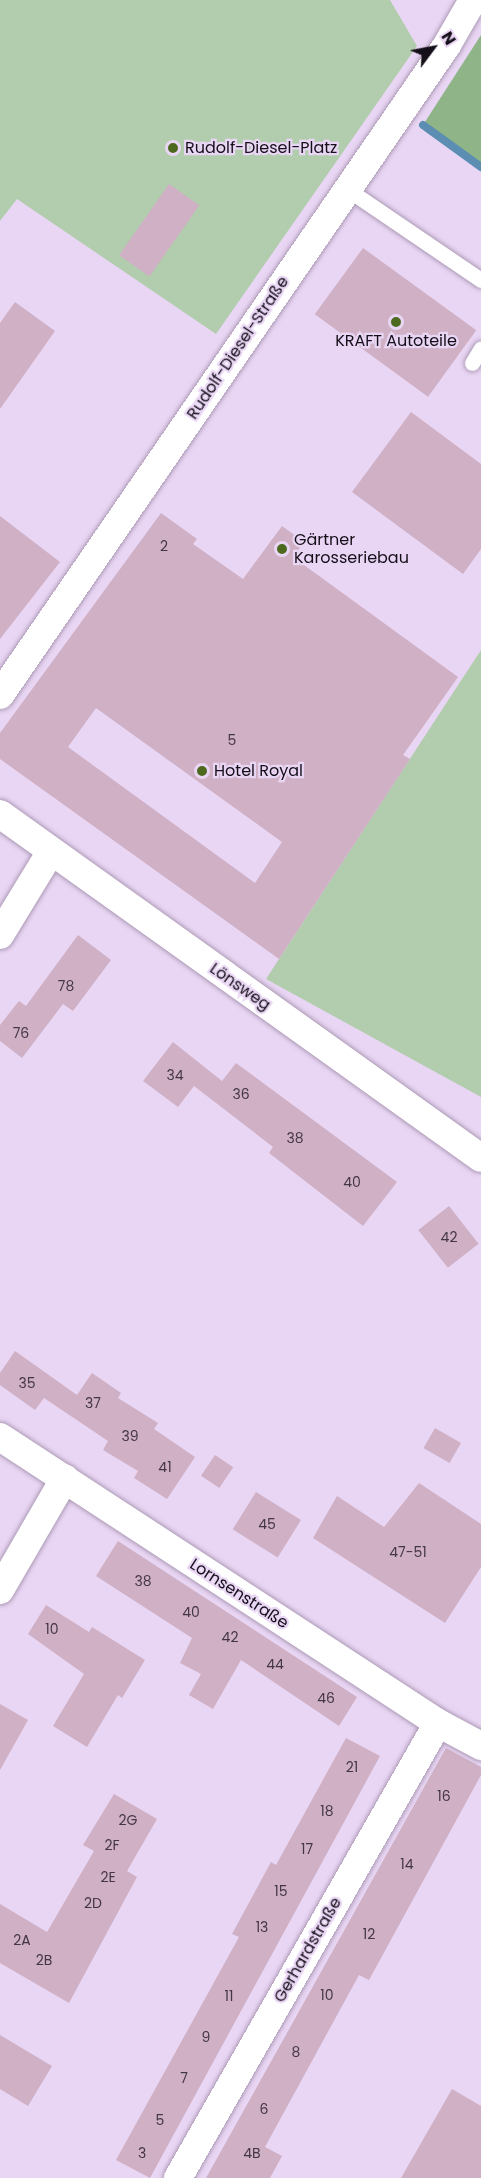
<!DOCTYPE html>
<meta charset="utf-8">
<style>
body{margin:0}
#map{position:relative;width:481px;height:2178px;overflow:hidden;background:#e9d6f4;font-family:Poppins,sans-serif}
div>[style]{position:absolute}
.green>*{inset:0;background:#b2cdad}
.forest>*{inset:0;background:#8eb487}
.stream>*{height:8px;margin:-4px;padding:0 4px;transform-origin:4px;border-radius:4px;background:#5b8eb2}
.building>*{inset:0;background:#cfb0c5;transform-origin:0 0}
.roads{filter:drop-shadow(0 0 2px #ac9ab6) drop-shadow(0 0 2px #ac9ab6)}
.lane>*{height:15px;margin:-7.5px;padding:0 7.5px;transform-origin:7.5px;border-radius:7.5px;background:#fff}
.street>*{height:28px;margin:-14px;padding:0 14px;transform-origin:14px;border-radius:14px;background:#fff}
.dots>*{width:16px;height:16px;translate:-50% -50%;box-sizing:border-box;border:3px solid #e9d6f4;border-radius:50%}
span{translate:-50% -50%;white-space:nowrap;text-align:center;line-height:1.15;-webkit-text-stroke:4.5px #e9d6f4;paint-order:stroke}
.number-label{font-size:14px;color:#443744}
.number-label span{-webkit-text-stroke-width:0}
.poi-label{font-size:16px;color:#150f19}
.left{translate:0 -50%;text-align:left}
.street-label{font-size:16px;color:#150f19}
.north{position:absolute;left:403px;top:18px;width:60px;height:60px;-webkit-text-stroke:4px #e9d6f4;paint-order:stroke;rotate:58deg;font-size:16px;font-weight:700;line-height:24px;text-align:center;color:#150f19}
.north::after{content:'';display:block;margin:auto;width:21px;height:27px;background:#150f19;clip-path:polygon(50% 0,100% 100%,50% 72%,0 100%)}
</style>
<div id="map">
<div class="green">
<div style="clip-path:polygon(0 0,390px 0,417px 46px,216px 334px,17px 199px,0 221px)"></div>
<div style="clip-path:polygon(481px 650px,481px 1097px,266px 979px)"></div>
</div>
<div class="forest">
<div style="clip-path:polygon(481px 35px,481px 167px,423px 125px)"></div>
</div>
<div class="stream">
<div style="left:423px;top:125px;width:72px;rotate:35.9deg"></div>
</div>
<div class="building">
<div style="left:169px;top:184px;width:37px;height:87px;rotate:35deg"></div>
<div style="left:363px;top:248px;width:140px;height:82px;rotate:36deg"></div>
<div style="clip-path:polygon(15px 302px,55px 331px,0 409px,0 323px)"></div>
<div style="clip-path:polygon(411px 412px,481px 464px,481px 549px,463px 574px,352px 492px)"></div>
<div style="clip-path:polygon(evenodd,161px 513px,197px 539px,193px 544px,243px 579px,282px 526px,304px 542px,293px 557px,458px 677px,403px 755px,410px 759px,279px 959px,0 759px,0 733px,161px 513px,96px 708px,282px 842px,255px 883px,68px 747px,96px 708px)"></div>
<div style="clip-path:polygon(0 516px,60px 562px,0 639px)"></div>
<div style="clip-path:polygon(78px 935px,111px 960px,73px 1011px,63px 1004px,22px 1058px,0 1041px,0 1025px,19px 1001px,26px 1006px)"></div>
<div style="clip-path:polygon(173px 1042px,222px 1081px,236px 1063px,397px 1182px,363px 1226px,269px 1153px,273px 1147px,194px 1086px,178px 1107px,143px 1081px)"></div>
<div style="left:449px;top:1206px;width:48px;height:39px;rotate:52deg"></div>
<div style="clip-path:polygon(15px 1351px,77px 1395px,92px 1373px,121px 1393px,118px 1398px,158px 1423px,154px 1429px,195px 1457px,167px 1499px,134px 1478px,138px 1471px,103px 1450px,108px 1441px,44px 1398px,35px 1410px,0 1385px,0 1373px)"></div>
<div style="left:435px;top:1428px;width:30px;height:23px;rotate:30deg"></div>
<div style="left:215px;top:1455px;width:22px;height:25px;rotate:34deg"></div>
<div style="clip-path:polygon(419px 1483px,481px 1524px,481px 1567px,445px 1623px,313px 1538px,337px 1496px,384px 1527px)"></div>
<div style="left:256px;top:1492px;width:53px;height:44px;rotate:32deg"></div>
<div style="clip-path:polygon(118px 1541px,357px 1697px,339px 1726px,241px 1660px,213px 1709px,189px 1695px,201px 1674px,180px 1663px,192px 1638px,96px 1576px)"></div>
<div style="clip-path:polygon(46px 1605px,89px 1632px,92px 1627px,145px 1660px,122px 1698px,118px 1695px,87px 1747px,53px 1726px,84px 1674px,28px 1634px)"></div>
<div style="clip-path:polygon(0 1704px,28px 1720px,0 1770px)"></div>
<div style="clip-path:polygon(346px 1738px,380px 1756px,150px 2178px,116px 2160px,239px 1937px,232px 1934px,271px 1862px,276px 1865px)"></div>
<div style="clip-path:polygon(446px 1748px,481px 1767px,481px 1775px,369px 1980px,359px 1975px,265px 2147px,282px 2156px,270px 2178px,206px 2178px)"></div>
<div style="clip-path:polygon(114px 1794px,157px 1819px,127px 1871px,137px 1877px,69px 2003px,0 1963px,0 1904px,47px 1932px,94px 1851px,83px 1845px)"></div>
<div style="clip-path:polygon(0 2035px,52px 2066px,28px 2106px,0 2089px)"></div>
<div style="clip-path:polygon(452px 2089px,481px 2106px,481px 2178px,401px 2178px)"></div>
</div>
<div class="roads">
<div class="lane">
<div style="left:347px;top:189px;width:162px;rotate:34.2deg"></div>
<div style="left:472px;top:363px;width:17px;rotate:-59deg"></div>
</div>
<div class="street">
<div style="left:0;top:695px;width:789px;rotate:-55.48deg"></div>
<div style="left:447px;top:45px;width:52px;rotate:-60deg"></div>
<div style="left:0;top:814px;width:591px;rotate:35.57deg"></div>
<div style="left:0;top:935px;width:96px;rotate:-58.6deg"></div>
<div style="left:0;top:1437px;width:523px;rotate:33.14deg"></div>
<div style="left:438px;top:1723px;width:49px;rotate:28.1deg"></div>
<div style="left:0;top:1590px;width:129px;rotate:-59.9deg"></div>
<div style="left:178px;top:2178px;width:524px;rotate:-60.26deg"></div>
</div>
</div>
<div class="dots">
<div style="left:173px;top:148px;background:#4c691d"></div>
<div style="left:396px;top:322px;background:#4c691d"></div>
<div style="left:282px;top:549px;background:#4c691d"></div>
<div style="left:202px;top:771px;background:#4c691d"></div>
</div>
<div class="number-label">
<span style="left:164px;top:546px">2</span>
<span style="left:232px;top:740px">5</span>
<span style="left:66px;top:986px">78</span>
<span style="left:21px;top:1033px">76</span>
<span style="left:175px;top:1075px">34</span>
<span style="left:241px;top:1094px">36</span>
<span style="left:295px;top:1138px">38</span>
<span style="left:352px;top:1182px">40</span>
<span style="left:449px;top:1237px">42</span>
<span style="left:27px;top:1383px">35</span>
<span style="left:93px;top:1403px">37</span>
<span style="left:130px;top:1436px">39</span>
<span style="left:165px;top:1467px">41</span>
<span style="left:267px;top:1524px">45</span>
<span style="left:408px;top:1552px">47-51</span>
<span style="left:143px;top:1581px">38</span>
<span style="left:191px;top:1612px">40</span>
<span style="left:52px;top:1629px">10</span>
<span style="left:230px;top:1637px">42</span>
<span style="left:275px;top:1664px">44</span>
<span style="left:326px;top:1698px">46</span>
<span style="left:352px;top:1767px">21</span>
<span style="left:444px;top:1796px">16</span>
<span style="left:327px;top:1811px">18</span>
<span style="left:128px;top:1820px">2G</span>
<span style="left:112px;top:1845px">2F</span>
<span style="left:307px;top:1849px">17</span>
<span style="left:407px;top:1864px">14</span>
<span style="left:108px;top:1877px">2E</span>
<span style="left:281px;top:1891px">15</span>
<span style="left:93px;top:1903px">2D</span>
<span style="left:262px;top:1927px">13</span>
<span style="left:369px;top:1934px">12</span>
<span style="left:22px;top:1940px">2A</span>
<span style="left:44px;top:1960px">2B</span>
<span style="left:327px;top:1995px">10</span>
<span style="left:229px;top:1996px">11</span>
<span style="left:206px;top:2037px">9</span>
<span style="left:296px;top:2052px">8</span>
<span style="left:184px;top:2078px">7</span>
<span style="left:264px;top:2109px">6</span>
<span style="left:160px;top:2120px">5</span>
<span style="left:142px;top:2153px">3</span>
<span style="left:252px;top:2153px">4B</span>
</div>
<div class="poi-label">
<span class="left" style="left:185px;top:148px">Rudolf-Diesel-Platz</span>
<span style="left:396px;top:341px">KRAFT Autoteile</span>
<span class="left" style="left:294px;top:549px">Gärtner<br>Karosseriebau</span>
<span class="left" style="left:214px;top:771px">Hotel Royal</span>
</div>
<div class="street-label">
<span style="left:238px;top:348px;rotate:-56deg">Rudolf-Diesel-Straße</span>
<span style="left:240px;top:987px;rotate:35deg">Lönsweg</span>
<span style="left:239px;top:1594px;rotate:33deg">Lornsenstraße</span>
<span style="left:308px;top:1950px;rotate:-60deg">Gerhardstraße</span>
</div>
<div class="north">N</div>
</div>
